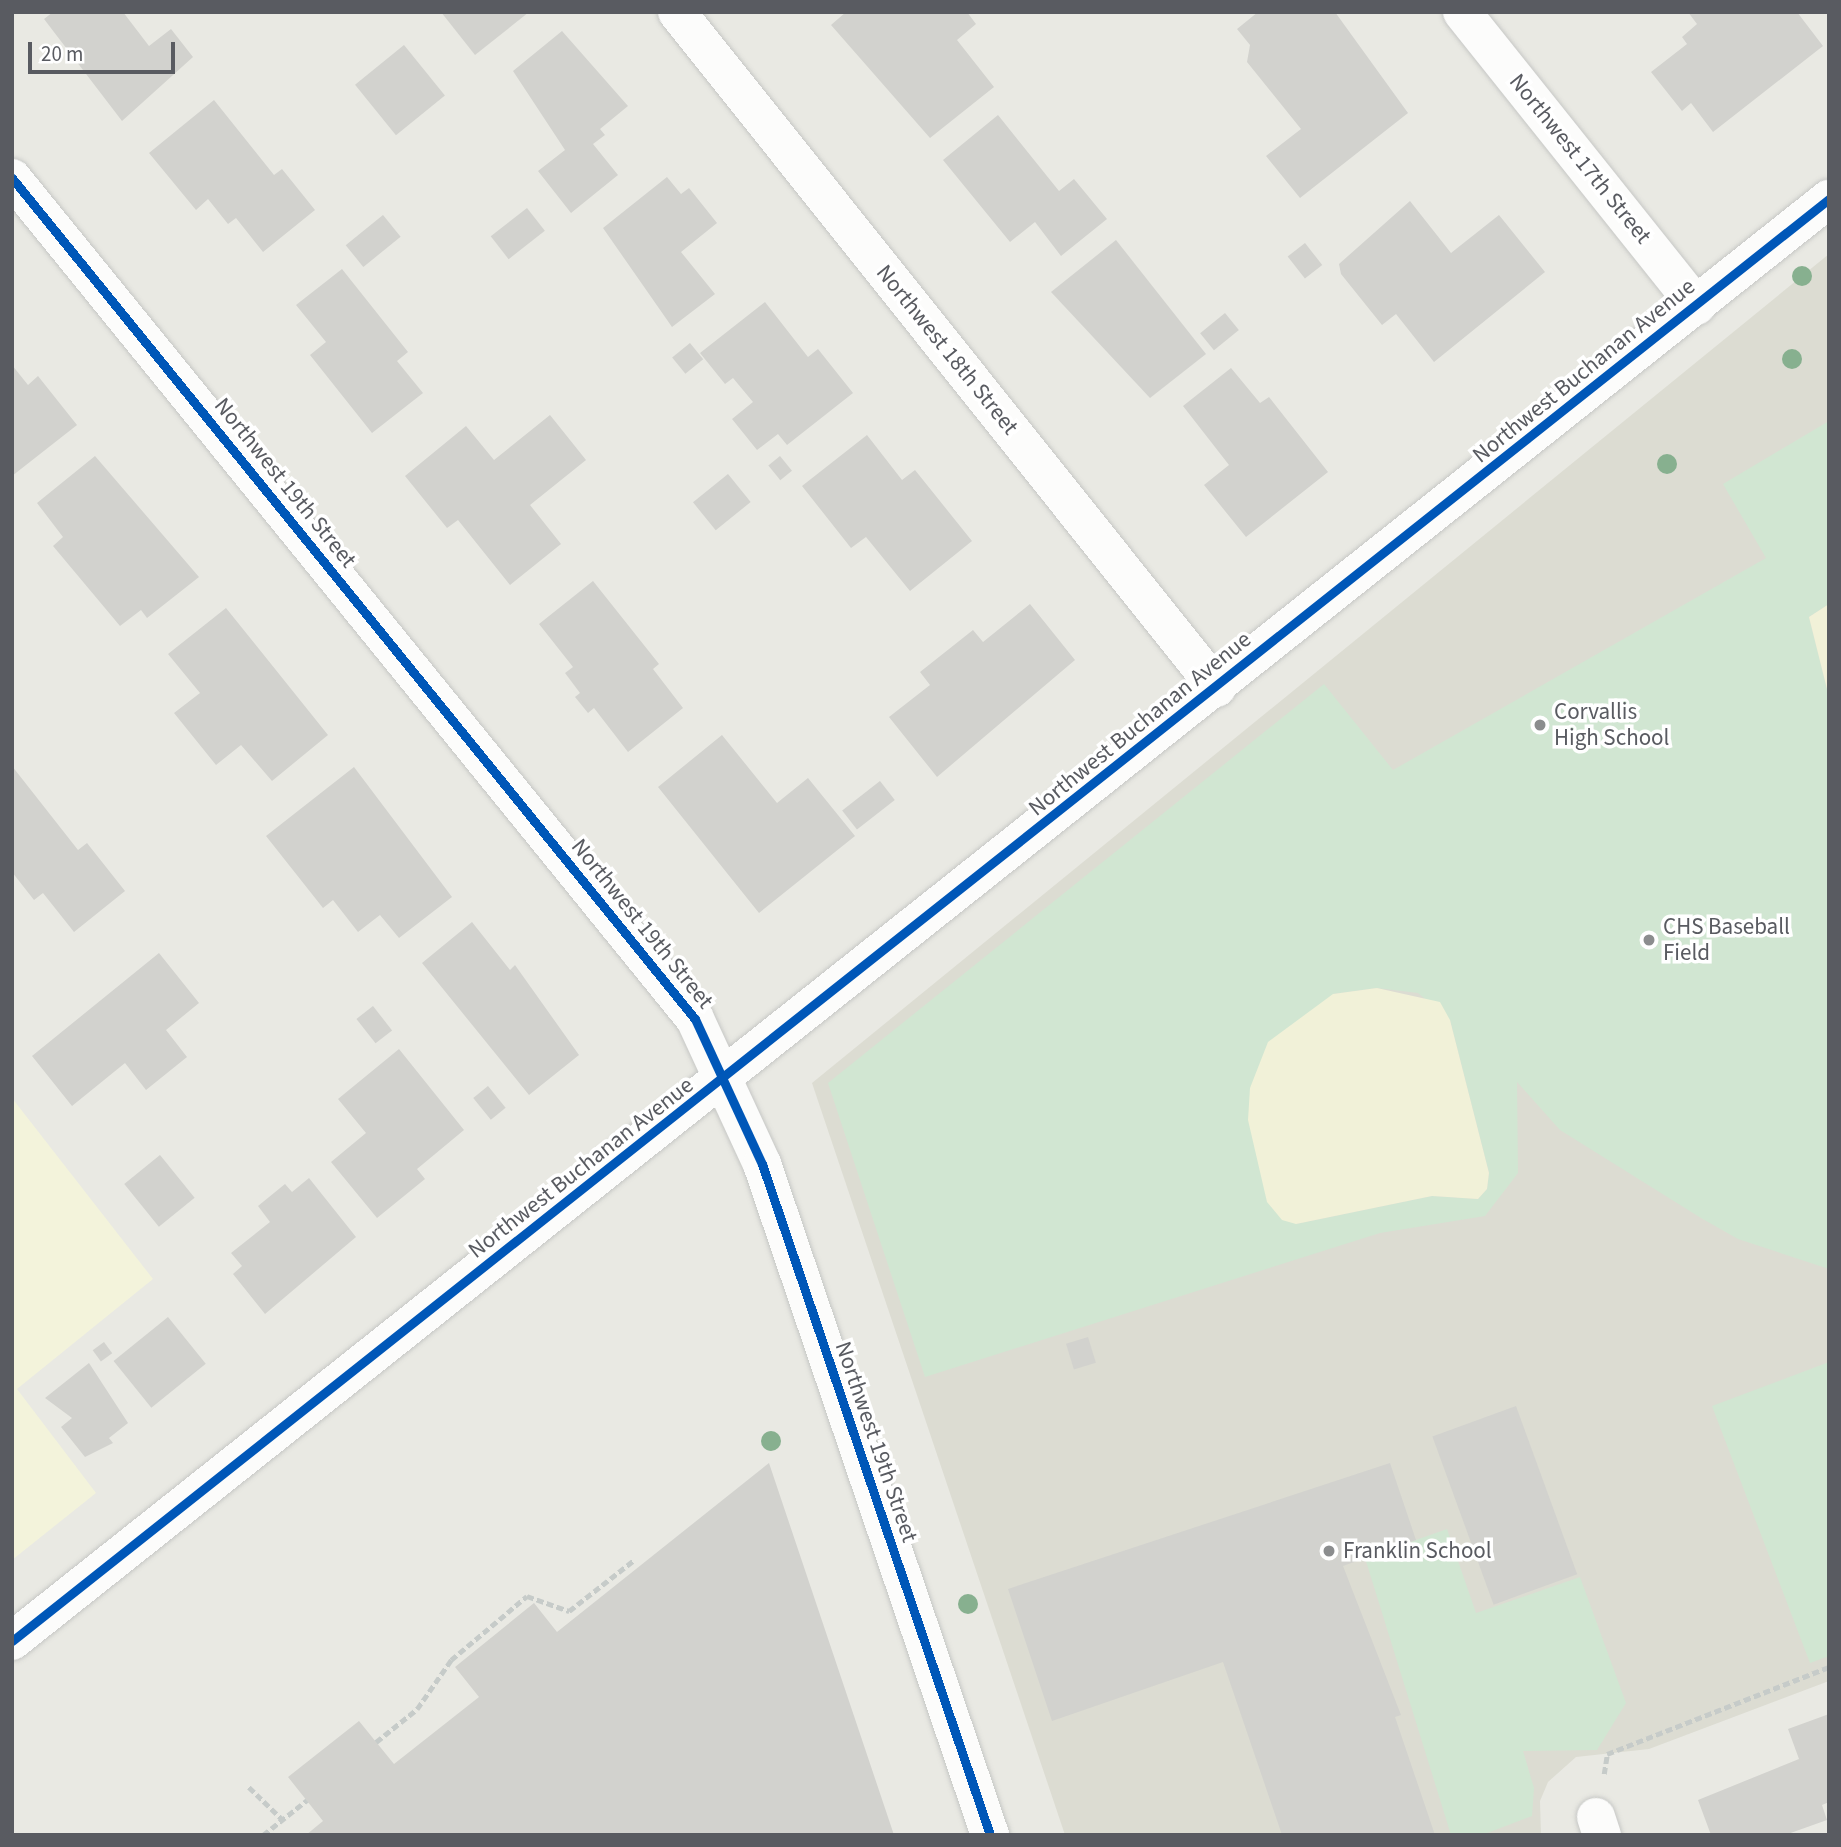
<!DOCTYPE html>
<style>
body{margin:0}
#map{position:relative;width:1841px;height:1847px;overflow:hidden;background:#e9e9e3;font-family:"Source Sans 3",sans-serif}
div>[style]{position:absolute}
.commercial>*{inset:0;background:#f3f3db}
.education>*{inset:0;background:#dcdcd2}
.green>*{inset:0;background:#d1e6d2}
.sand>*{inset:0;background:#f1f1d8}
.building>*{inset:0;background:#d2d2ce;transform-origin:0 0}
.path>*{height:4.5px;margin-top:-2.25px;transform-origin:0;background:repeating-linear-gradient(90deg,#c6cbc9 0 7px,transparent 0 10.5px)}
.roads{filter:drop-shadow(0 0 2px #c6c7c5) drop-shadow(0 0 2px #c6c7c5)}
.minor>*{height:38px;margin:-19px;padding:0 19px;transform-origin:19px;border-radius:19px;background:#fcfcfb}
.cycleway>*{height:9px;margin:-4.5px;padding:0 4.5px;transform-origin:4.5px;border-radius:4.5px;background:#0057b8}
.trees>*{width:20px;height:20px;margin:-10px;border-radius:50%;background:#87b08f}
.dots>*{width:19px;height:19px;translate:-50% -50%;box-sizing:border-box;border:4px solid #fff;border-radius:50%}
span{translate:-50% -50%;white-space:nowrap;text-align:center;line-height:1.15;-webkit-text-stroke:7px #fff;paint-order:stroke}
.street-label{font-size:23px;color:#595b61}
.poi-label{font-size:23px;color:#595b61}
.left{translate:0 -50%;text-align:left}
.frame{position:absolute;inset:0;border:14px solid #595b61;pointer-events:none}
.scale{position:absolute;left:28px;top:42px;width:147px;height:32px;box-sizing:border-box;border:4px solid #595b61;border-top:0;padding-left:9px;font-size:21px;line-height:24px;white-space:nowrap;color:#595b61;-webkit-text-stroke:5px #fff;paint-order:stroke}
</style>
<div id="map">
<div class="commercial">
<div style="clip-path:polygon(12px 1098px,153px 1279px,17px 1389px,96px 1493px,12px 1560px)"></div>
</div>
<div class="education">
<div style="clip-path:polygon(1829px 254px,1829px 1681px,1649px 1749px,1576px 1757px,1548px 1782px,1540px 1801px,1541px 1835px,1065px 1835px,812px 1083px)"></div>
</div>
<div class="green">
<div style="clip-path:polygon(evenodd,1829px 421px,1829px 604px,1809px 617px,1829px 697px,1829px 1269px,1738px 1239px,1701px 1218px,1560px 1130px,1517px 1082px,1518px 1173px,1485px 1216px,1380px 1233px,925px 1377px,828px 1083px,1324px 684px,1393px 770px,1766px 558px,1723px 484px,1829px 421px,1377px 988px,1418px 993px,1450px 1020px,1489px 1173px,1487px 1189px,1478px 1199px,1432px 1196px,1296px 1224px,1333px 994px,1377px 988px)"></div>
<div style="clip-path:polygon(1829px 1362px,1829px 1656px,1810px 1663px,1712px 1406px)"></div>
<div style="clip-path:polygon(1447px 1529px,1476px 1613px,1580px 1577px,1626px 1703px,1597px 1750px,1523px 1751px,1534px 1788px,1532px 1816px,1482px 1835px,1451px 1835px,1365px 1558px)"></div>
</div>
<div class="sand">
<div style="clip-path:polygon(1829px 604px,1829px 697px,1809px 617px)"></div>
<div style="clip-path:polygon(1377px 988px,1440px 1002px,1450px 1020px,1489px 1173px,1487px 1189px,1478px 1199px,1432px 1196px,1296px 1224px,1282px 1220px,1267px 1202px,1248px 1120px,1250px 1088px,1268px 1042px,1333px 994px)"></div>
</div>
<div class="building">
<div style="clip-path:polygon(53px 12px,123px 12px,149px 46px,171px 29px,193px 57px,122px 121px,44px 19px)"></div>
<div style="clip-path:polygon(441px 12px,529px 12px,475px 55px)"></div>
<div style="clip-path:polygon(846px 12px,967px 12px,976px 24px,957px 40px,994px 87px,930px 138px,831px 25px)"></div>
<div style="clip-path:polygon(1258px 12px,1335px 12px,1408px 113px,1300px 198px,1266px 156px,1301px 129px,1247px 62px,1250px 45px,1237px 29px)"></div>
<div style="clip-path:polygon(1688px 12px,1797px 12px,1823px 46px,1713px 132px,1691px 103px,1682px 111px,1651px 72px,1687px 44px,1682px 37px,1697px 24px)"></div>
<div style="clip-path:polygon(562px 31px,628px 106px,600px 129px,605px 135px,593px 144px,618px 175px,571px 213px,538px 171px,565px 150px,513px 71px)"></div>
<div style="left:404px;top:45px;width:65px;height:63px;rotate:51deg"></div>
<div style="clip-path:polygon(214px 100px,274px 175px,282px 169px,315px 210px,263px 252px,236px 218px,228px 224px,208px 199px,196px 210px,149px 153px)"></div>
<div style="clip-path:polygon(998px 115px,1059px 191px,1074px 179px,1107px 219px,1061px 256px,1035px 222px,1010px 242px,943px 160px)"></div>
<div style="clip-path:polygon(667px 177px,681px 194px,689px 188px,717px 223px,681px 252px,715px 294px,672px 327px,603px 228px)"></div>
<div style="clip-path:polygon(1410px 201px,1451px 253px,1499px 215px,1545px 272px,1434px 362px,1396px 314px,1382px 325px,1341px 274px,1339px 264px)"></div>
<div style="left:527px;top:208px;width:29px;height:46px;rotate:52deg"></div>
<div style="left:383px;top:215px;width:28px;height:48px;rotate:51deg"></div>
<div style="clip-path:polygon(1116px 240px,1206px 354px,1150px 398px,1051px 292px)"></div>
<div style="left:1305px;top:243px;width:28px;height:22px;rotate:52deg"></div>
<div style="clip-path:polygon(342px 269px,408px 352px,397px 361px,423px 393px,372px 433px,310px 355px,326px 342px,296px 305px)"></div>
<div style="clip-path:polygon(765px 302px,808px 357px,818px 349px,853px 393px,787px 445px,778px 434px,757px 450px,732px 419px,753px 402px,733px 378px,725px 384px,700px 353px)"></div>
<div style="left:1225px;top:313px;width:22px;height:32px;rotate:51deg"></div>
<div style="left:690px;top:343px;width:21px;height:23px;rotate:51deg"></div>
<div style="clip-path:polygon(12px 365px,28px 385px,38px 376px,77px 425px,12px 476px)"></div>
<div style="clip-path:polygon(1231px 368px,1260px 403px,1269px 397px,1328px 472px,1246px 537px,1204px 485px,1229px 465px,1183px 406px)"></div>
<div style="clip-path:polygon(550px 415px,586px 460px,530px 505px,561px 544px,510px 585px,458px 520px,447px 528px,405px 476px,466px 426px,494px 460px)"></div>
<div style="clip-path:polygon(867px 435px,902px 480px,915px 470px,972px 541px,910px 591px,866px 537px,851px 548px,802px 486px)"></div>
<div style="clip-path:polygon(95px 456px,199px 577px,147px 618px,141px 610px,120px 626px,53px 546px,63px 537px,37px 503px)"></div>
<div style="left:780px;top:456px;width:19px;height:15px;rotate:51deg"></div>
<div style="left:728px;top:474px;width:36px;height:45px;rotate:51deg"></div>
<div style="clip-path:polygon(593px 581px,659px 664px,653px 669px,683px 708px,628px 752px,594px 708px,588px 713px,575px 697px,580px 693px,565px 673px,573px 667px,539px 624px)"></div>
<div style="clip-path:polygon(1030px 604px,1075px 660px,937px 777px,889px 717px,930px 685px,920px 672px,973px 630px,983px 642px)"></div>
<div style="clip-path:polygon(226px 608px,328px 735px,272px 781px,241px 745px,216px 765px,174px 713px,200px 693px,168px 654px)"></div>
<div style="clip-path:polygon(722px 735px,777px 803px,808px 778px,855px 836px,759px 913px,658px 787px)"></div>
<div style="clip-path:polygon(12px 766px,78px 850px,87px 843px,125px 891px,74px 932px,43px 893px,34px 900px,12px 872px)"></div>
<div style="clip-path:polygon(354px 767px,452px 897px,399px 938px,380px 915px,358px 932px,333px 900px,323px 908px,266px 836px)"></div>
<div style="left:880px;top:781px;width:24px;height:48px;rotate:52deg"></div>
<div style="clip-path:polygon(472px 922px,510px 970px,515px 965px,579px 1055px,529px 1095px,422px 963px)"></div>
<div style="clip-path:polygon(159px 953px,199px 1003px,166px 1030px,187px 1057px,146px 1090px,125px 1063px,72px 1106px,32px 1056px)"></div>
<div style="left:373px;top:1006px;width:31px;height:21px;rotate:52deg"></div>
<div style="clip-path:polygon(399px 1049px,464px 1130px,417px 1169px,425px 1179px,377px 1218px,331px 1162px,366px 1133px,338px 1099px)"></div>
<div style="left:488px;top:1086px;width:28px;height:19px;rotate:51deg"></div>
<div style="left:160px;top:1155px;width:55px;height:46px;rotate:51deg"></div>
<div style="clip-path:polygon(309px 1178px,356px 1237px,265px 1314px,233px 1274px,242px 1266px,231px 1253px,270px 1222px,258px 1206px,285px 1184px,292px 1192px)"></div>
<div style="left:168px;top:1317px;width:60px;height:70px;rotate:51deg"></div>
<div style="left:1088px;top:1337px;width:27px;height:23px;rotate:73deg"></div>
<div style="left:104px;top:1342px;width:14px;height:14px;rotate:54deg"></div>
<div style="clip-path:polygon(89px 1363px,128px 1423px,109px 1438px,113px 1443px,85px 1457px,61px 1427px,72px 1418px,45px 1398px)"></div>
<div style="left:1516px;top:1406px;width:179px;height:89px;rotate:70deg"></div>
<div style="clip-path:polygon(769px 1463px,894px 1835px,306px 1835px,323px 1821px,288px 1777px,359px 1721px,394px 1764px,479px 1697px,455px 1667px,534px 1603px,557px 1632px)"></div>
<div style="clip-path:polygon(1390px 1463px,1416px 1540px,1343px 1566px,1401px 1715px,1395px 1717px,1435px 1835px,1282px 1835px,1223px 1662px,1052px 1721px,1008px 1589px)"></div>
<div style="clip-path:polygon(1829px 1714px,1829px 1802px,1822px 1805px,1827px 1820px,1785px 1835px,1711px 1835px,1698px 1800px,1799px 1759px,1788px 1729px)"></div>
</div>
<div class="path">
<div style="left:376px;top:1742px;width:53px;rotate:-38.8deg"></div>
<div style="left:417px;top:1709px;width:60px;rotate:-55.2deg"></div>
<div style="left:451px;top:1660px;width:99px;rotate:-40.1deg"></div>
<div style="left:527px;top:1596px;width:45px;rotate:19.7deg"></div>
<div style="left:569px;top:1611px;width:83px;rotate:-38.1deg"></div>
<div style="left:1604px;top:1774px;width:20px;rotate:-81deg"></div>
<div style="left:1607px;top:1754px;width:238px;rotate:-21.4deg"></div>
<div style="left:249px;top:1787px;width:46px;rotate:44.1deg"></div>
<div style="left:263px;top:1835px;width:56px;rotate:-38.5deg"></div>
</div>
<div class="roads">
<div class="minor">
<div style="left:677px;top:12px;width:865px;rotate:51.38deg"></div>
<div style="left:1462px;top:12px;width:376px;rotate:51.4deg"></div>
<div style="left:12px;top:178px;width:1083px;rotate:50.92deg"></div>
<div style="left:695px;top:1019px;width:160px;rotate:65.2deg"></div>
<div style="left:762px;top:1164px;width:709px;rotate:71.23deg"></div>
<div style="left:12px;top:1641px;width:2320px;rotate:-38.44deg"></div>
<div style="left:1596px;top:1817px;width:19px;rotate:72deg"></div>
</div>
</div>
<div class="cycleway">
<div style="left:12px;top:178px;width:1083px;rotate:50.92deg"></div>
<div style="left:695px;top:1019px;width:160px;rotate:65.2deg"></div>
<div style="left:762px;top:1164px;width:709px;rotate:71.23deg"></div>
<div style="left:12px;top:1641px;width:2320px;rotate:-38.44deg"></div>
</div>
<div class="trees">
<div style="left:1802px;top:276px"></div>
<div style="left:1792px;top:359px"></div>
<div style="left:1667px;top:464px"></div>
<div style="left:771px;top:1441px"></div>
<div style="left:968px;top:1604px"></div>
</div>
<div class="dots">
<div style="left:1540px;top:725px;background:#8b8d8e"></div>
<div style="left:1649px;top:940px;background:#8b8d8e"></div>
<div style="left:1329px;top:1551px;background:#8b8d8e"></div>
</div>
<div class="street-label">
<span style="left:1580px;top:159px;rotate:51deg">Northwest 17th Street</span>
<span style="left:947px;top:350px;rotate:51deg">Northwest 18th Street</span>
<span style="left:1584px;top:371px;rotate:-39deg">Northwest Buchanan Avenue</span>
<span style="left:285px;top:483px;rotate:51deg">Northwest 19th Street</span>
<span style="left:1140px;top:724px;rotate:-39deg">Northwest Buchanan Avenue</span>
<span style="left:642px;top:924px;rotate:51deg">Northwest 19th Street</span>
<span style="left:581px;top:1168px;rotate:-38deg">Northwest Buchanan Avenue</span>
<span style="left:876px;top:1442px;rotate:71deg">Northwest 19th Street</span>
</div>
<div class="poi-label">
<span class="left" style="left:1554px;top:725px">Corvallis<br>High School</span>
<span class="left" style="left:1663px;top:940px">CHS Baseball<br>Field</span>
<span class="left" style="left:1343px;top:1551px">Franklin School</span>
</div>
<div class="frame"></div>
<div class="scale">20 m</div>
</div>
